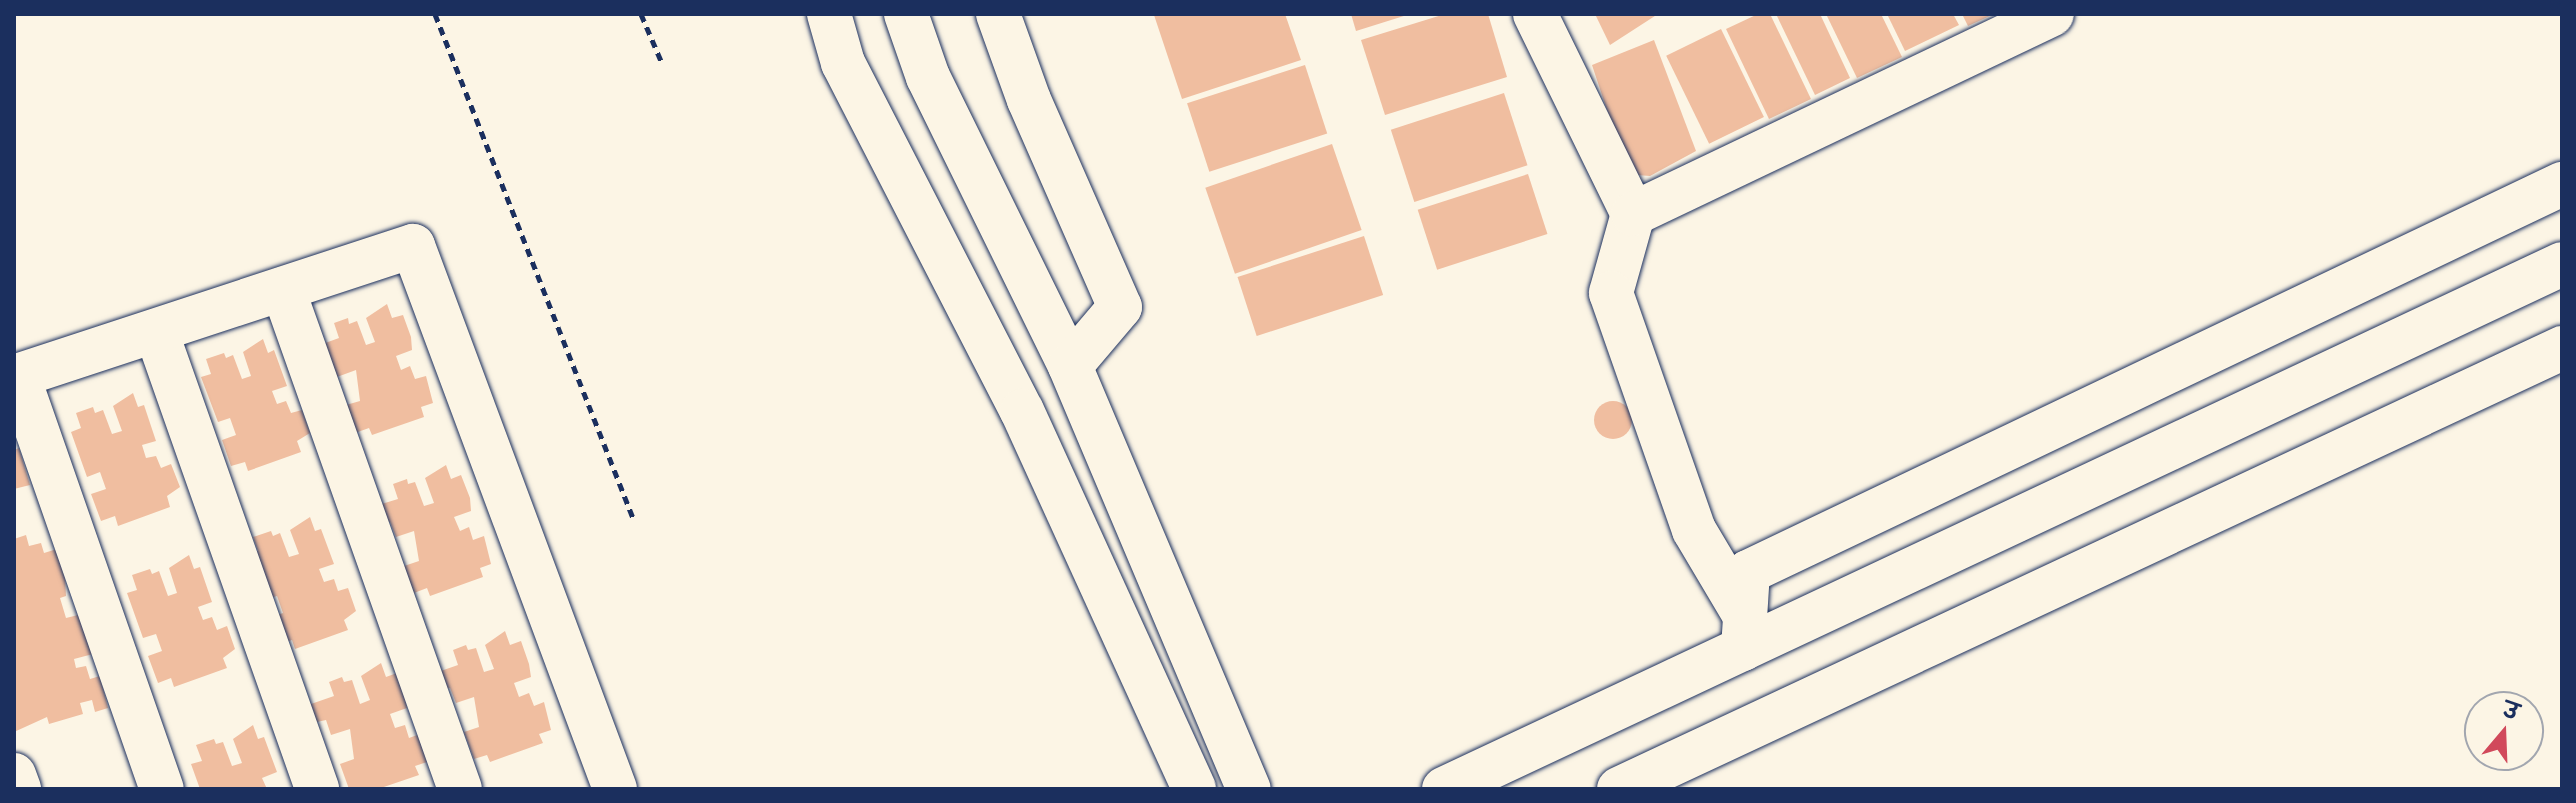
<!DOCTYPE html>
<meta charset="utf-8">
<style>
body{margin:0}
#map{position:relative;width:2576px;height:803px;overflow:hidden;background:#fcf5e5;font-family:"Patrick Hand","Playpen Sans Deva",sans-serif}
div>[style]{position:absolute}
.building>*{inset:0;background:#f0bea0;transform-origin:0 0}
.round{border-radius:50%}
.path>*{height:5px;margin-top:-2.5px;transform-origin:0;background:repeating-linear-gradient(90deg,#1b2f5e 0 8px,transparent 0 14px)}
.roads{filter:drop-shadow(0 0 2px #1b2f5e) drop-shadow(0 0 2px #1b2f5e)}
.minor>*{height:44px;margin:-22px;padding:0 22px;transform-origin:22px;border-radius:22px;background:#fcf5e5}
span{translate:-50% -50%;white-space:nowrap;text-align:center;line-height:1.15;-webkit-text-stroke:7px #fcf5e5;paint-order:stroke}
.frame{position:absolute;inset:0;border:16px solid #1b2f5e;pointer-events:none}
.north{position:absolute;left:2464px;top:691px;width:80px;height:80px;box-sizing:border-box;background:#fcf5e5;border:2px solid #a2a6af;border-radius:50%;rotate:19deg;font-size:22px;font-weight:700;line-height:32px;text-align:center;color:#1b2f5e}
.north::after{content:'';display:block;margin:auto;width:28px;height:36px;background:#d1495b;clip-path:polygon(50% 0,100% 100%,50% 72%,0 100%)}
</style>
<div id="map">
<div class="building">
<div style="clip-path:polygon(1285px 14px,1301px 60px,1182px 99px,1154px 15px)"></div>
<div style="clip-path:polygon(1351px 14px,1407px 14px,1407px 15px,1356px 31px)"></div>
<div style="clip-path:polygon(1445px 14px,1488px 14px,1507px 77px,1385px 115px,1361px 40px)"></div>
<div style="clip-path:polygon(1595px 14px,1658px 14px,1610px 45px)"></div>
<div style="clip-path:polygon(1758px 14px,1770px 14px,1811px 99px,1769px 119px,1726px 29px)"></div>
<div style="clip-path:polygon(1776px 14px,1820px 14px,1850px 78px,1815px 95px)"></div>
<div style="clip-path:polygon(1826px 14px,1881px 14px,1902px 57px,1857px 78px)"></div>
<div style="clip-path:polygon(1887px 14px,1953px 14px,1959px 25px,1905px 51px)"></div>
<div style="clip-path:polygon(1962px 14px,1994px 14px,1968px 26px)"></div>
<div style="left:1721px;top:29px;width:98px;height:61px;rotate:64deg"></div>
<div style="clip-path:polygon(1654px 40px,1696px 151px,1650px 176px,1637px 175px,1620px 149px,1592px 65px)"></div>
<div style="left:1305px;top:65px;width:72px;height:124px;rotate:72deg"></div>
<div style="left:1504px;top:93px;width:76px;height:119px;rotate:72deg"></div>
<div style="left:1332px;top:144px;width:91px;height:134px;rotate:71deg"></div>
<div style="left:1528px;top:174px;width:63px;height:116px;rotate:72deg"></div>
<div style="left:1364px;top:236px;width:62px;height:133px;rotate:72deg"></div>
<div style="clip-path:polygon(387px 304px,392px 318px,403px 315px,411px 337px,412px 350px,396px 356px,401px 370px,410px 366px,415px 379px,426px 376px,433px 403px,421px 407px,424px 417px,372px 435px,369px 428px,355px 433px,346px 405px,360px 401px,356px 370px,337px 377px,317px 346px,339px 338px,334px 323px,348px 318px,349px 324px,357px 321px,366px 345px,375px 342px,366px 318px)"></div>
<div style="clip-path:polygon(263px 339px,268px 353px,274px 350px,287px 386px,272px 391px,277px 404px,286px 401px,291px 413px,302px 410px,310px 433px,297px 441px,301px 452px,248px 471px,245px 462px,231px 466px,222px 440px,236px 435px,230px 418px,218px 422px,201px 377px,211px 374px,206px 359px,224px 353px,226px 358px,233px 355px,242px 379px,251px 376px,243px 352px)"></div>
<div style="clip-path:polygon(133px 393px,138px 407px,144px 405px,156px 441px,142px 445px,146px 458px,156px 456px,161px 468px,171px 464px,180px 487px,167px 496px,170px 507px,118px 526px,115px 516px,101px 521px,91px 494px,106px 489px,100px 472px,87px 477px,71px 432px,81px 428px,76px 413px,93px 407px,95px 413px,103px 410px,112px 434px,122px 431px,113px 406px)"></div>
<div class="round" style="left:1594px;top:401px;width:38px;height:38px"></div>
<div style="clip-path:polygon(19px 448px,30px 485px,14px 489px,14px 450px)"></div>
<div style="clip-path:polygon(446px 465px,451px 479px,461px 475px,470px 498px,471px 511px,454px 517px,460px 531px,469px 527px,473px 540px,484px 536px,491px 564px,480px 568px,483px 577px,430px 596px,427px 588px,414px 593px,404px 566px,419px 561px,414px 531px,396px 537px,390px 522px,382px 524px,375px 506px,398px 499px,393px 484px,407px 479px,408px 484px,415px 482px,424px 506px,434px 503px,425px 478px)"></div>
<div style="clip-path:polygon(310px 517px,315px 531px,321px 529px,334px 564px,319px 569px,324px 582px,334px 579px,338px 591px,348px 588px,356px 611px,344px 620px,348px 630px,295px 649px,292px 640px,279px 645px,269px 618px,283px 613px,277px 596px,264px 600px,248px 555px,258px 551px,253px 537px,271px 531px,273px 536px,280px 533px,289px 557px,299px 554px,290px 530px)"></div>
<div style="clip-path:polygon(26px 535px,29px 546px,41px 543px,44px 553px,57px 549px,65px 578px,66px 596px,60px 598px,66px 618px,82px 614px,93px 654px,74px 659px,76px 668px,86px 666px,90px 679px,100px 676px,108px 708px,95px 712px,92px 700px,80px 703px,83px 714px,49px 724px,47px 717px,14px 732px,14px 539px)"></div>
<div style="clip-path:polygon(189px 555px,194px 569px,200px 567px,212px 602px,198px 607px,203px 620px,212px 617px,217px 630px,227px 626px,235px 649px,223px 658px,227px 668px,174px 687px,171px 678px,158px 683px,148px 656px,162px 651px,156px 634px,143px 638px,127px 593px,137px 590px,132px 575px,150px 569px,152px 574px,159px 571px,168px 596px,177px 593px,169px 568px)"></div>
<div style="clip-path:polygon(505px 631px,510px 645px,521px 641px,529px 664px,531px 677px,514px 683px,519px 697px,529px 693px,534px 706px,544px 702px,551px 730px,539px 734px,543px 743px,490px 762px,487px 755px,474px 759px,464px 732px,479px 727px,474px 697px,456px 703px,450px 688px,442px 690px,435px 673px,458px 665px,453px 650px,466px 645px,468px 650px,476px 648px,484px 672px,494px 669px,485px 645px)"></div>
<div style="clip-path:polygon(381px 663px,386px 677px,397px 673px,405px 696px,407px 708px,390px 714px,395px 728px,405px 725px,409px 738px,420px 734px,427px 762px,415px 766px,419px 775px,378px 789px,349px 789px,340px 764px,354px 759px,350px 729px,331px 735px,326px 720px,317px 722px,311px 704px,334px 696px,329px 682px,342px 677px,344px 682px,352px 680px,360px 704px,370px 700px,361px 676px)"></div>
<div style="clip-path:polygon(253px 725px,258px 739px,264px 737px,277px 772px,262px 778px,267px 789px,200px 789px,191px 764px,202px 761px,196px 745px,214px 739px,216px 744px,223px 742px,232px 766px,242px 763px,233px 739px)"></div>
</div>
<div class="path">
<div style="left:435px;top:14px;width:541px;rotate:68.55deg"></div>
<div style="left:641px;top:14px;width:53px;rotate:66.8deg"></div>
</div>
<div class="roads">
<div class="minor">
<div style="left:829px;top:14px;width:51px;rotate:74.1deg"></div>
<div style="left:843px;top:63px;width:391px;rotate:62.8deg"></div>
<div style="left:1022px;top:411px;width:415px;rotate:65.5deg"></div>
<div style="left:906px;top:14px;width:67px;rotate:70.8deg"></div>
<div style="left:928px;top:77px;width:322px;rotate:63.8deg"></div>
<div style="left:1070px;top:366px;width:459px;rotate:67.1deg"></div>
<div style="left:998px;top:14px;width:91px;rotate:70.2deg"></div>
<div style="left:1029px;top:100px;width:226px;rotate:66.3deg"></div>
<div style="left:1120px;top:307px;width:77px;rotate:130.3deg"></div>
<div style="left:1535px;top:14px;width:223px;rotate:63.9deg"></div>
<div style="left:1633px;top:214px;width:82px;rotate:105.6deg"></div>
<div style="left:1611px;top:293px;width:251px;rotate:70.7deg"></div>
<div style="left:1694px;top:530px;width:100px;rotate:59.3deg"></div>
<div style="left:1633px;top:214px;width:464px;rotate:-25.5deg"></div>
<div style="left:283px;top:289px;width:530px;rotate:70.51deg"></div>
<div style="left:156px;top:331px;width:485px;rotate:70.6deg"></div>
<div style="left:18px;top:376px;width:437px;rotate:70.8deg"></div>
<div style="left:14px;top:377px;width:420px;rotate:-18.2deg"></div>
<div style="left:413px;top:246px;width:579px;rotate:69.59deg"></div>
<div style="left:1743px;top:649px;width:77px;rotate:-86.3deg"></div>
<div style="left:1748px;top:572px;width:902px;rotate:-25.49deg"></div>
<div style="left:14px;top:775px;width:15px;rotate:70deg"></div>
<div style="left:1444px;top:789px;width:1235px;rotate:-25.15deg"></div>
<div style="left:1619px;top:789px;width:1041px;rotate:-25.06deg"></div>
</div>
</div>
<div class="frame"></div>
<div class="north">उ</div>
</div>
